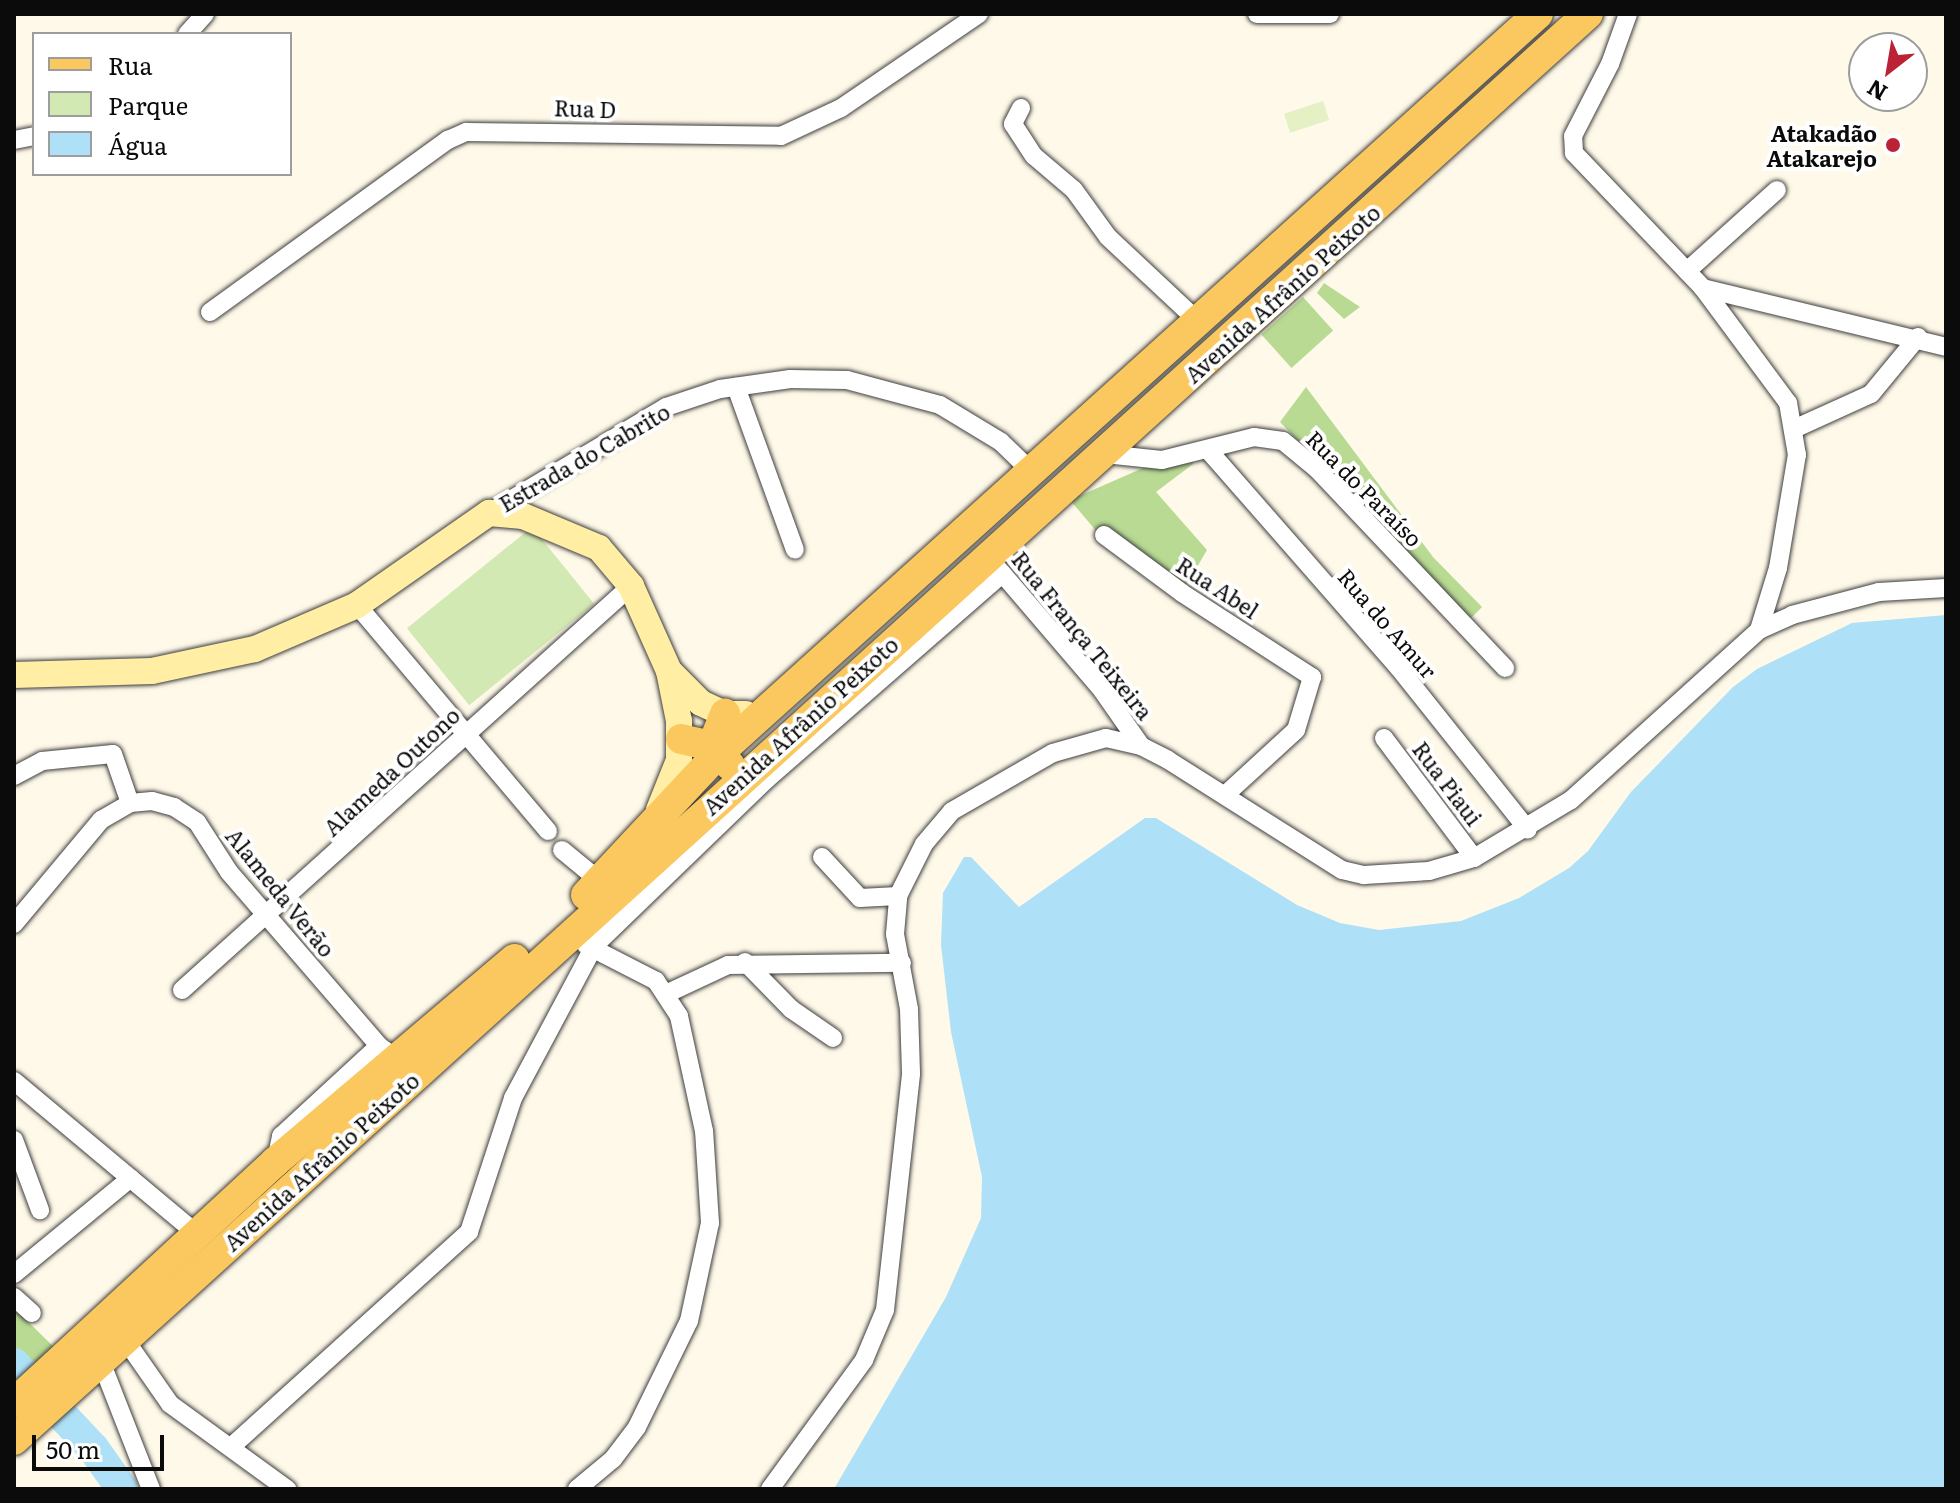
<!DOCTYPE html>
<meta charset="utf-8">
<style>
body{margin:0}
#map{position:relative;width:1960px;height:1503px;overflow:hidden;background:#fff9e9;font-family:Literata,serif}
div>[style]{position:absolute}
.green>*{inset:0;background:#d3e9b4;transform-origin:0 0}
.forest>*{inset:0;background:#b8da93;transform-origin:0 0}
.pitch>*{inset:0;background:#e5f0c5;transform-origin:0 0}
.water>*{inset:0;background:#aee1f7}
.river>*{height:32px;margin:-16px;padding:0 16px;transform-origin:16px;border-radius:16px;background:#aee1f7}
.roads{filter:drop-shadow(0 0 2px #3e3e3e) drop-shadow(0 0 2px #3e3e3e)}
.minor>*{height:18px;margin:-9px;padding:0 9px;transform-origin:9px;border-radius:9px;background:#fff}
.secondary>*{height:26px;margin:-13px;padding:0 13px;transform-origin:13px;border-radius:13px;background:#ffeea4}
.primary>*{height:30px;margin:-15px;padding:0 15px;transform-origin:15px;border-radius:15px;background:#fac85e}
.dots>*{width:22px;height:22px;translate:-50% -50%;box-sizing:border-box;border:4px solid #fff;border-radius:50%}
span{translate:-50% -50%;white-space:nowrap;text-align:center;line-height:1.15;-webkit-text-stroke:8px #fff;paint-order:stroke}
.street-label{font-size:22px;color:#0b0b0b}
.poi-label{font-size:22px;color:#0b0b0b;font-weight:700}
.right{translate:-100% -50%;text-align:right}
.frame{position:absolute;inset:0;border:16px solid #0b0b0b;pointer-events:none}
.legend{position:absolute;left:32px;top:32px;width:260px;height:144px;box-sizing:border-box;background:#fff;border:2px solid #9d9d9d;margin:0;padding:10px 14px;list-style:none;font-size:24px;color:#0b0b0b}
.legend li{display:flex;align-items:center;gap:16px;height:40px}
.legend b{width:40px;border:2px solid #9d9d9d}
.north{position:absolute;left:1848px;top:32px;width:80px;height:80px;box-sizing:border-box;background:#fff;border:2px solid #9d9d9d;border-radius:50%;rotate:211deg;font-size:22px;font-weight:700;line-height:32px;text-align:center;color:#0b0b0b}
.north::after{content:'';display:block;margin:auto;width:28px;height:36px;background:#bc2236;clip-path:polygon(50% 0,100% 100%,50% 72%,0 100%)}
.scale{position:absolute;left:32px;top:1435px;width:132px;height:36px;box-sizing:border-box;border:4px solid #0b0b0b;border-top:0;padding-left:10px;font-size:24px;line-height:28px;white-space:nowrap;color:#0b0b0b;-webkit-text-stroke:6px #fff;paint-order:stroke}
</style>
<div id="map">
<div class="green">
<div style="left:532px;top:527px;width:99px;height:161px;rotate:51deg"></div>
</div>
<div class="forest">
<div style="clip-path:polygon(1324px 283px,1360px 307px,1344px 319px,1317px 293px)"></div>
<div style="left:1303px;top:297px;width:45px;height:56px;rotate:48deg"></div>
<div style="clip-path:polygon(1306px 387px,1433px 557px,1482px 607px,1470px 619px,1280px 422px)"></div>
<div style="clip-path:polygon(1191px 447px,1193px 464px,1156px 492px,1207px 550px,1184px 589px,1103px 539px,1070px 500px)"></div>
<div style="clip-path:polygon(14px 1308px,57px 1350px,14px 1388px)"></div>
</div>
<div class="pitch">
<div style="left:1323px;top:101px;width:20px;height:41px;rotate:72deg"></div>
</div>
<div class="water">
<div style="clip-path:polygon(1946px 615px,1946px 1489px,834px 1489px,946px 1297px,981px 1218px,982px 1177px,951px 1032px,941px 945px,943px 893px,964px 857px,971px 857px,1019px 907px,1145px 818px,1156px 818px,1297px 905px,1340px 923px,1379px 930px,1461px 921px,1519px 898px,1569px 868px,1588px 851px,1631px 792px,1733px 687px,1757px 669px,1852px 623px)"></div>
</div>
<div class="river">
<div style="left:14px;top:1364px;width:115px;rotate:46.8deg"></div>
<div style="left:93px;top:1448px;width:50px;rotate:54.7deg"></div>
</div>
<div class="roads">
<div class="minor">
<div style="left:1257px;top:14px;width:73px"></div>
<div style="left:187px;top:34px;width:27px;rotate:-48deg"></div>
<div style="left:1021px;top:108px;width:18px;rotate:117deg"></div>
<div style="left:1013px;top:124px;width:38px;rotate:57deg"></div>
<div style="left:1034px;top:156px;width:52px;rotate:40.4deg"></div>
<div style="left:1074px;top:190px;width:58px;rotate:54.1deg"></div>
<div style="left:1108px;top:237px;width:126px;rotate:43.1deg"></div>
<div style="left:14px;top:140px;width:20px;rotate:-11deg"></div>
<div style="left:1687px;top:271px;width:121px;rotate:-42deg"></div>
<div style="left:1703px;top:288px;width:250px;rotate:13.6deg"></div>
<div style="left:210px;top:312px;width:294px;rotate:-35.9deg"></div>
<div style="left:448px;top:140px;width:20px;rotate:-24deg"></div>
<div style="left:466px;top:132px;width:315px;rotate:0.7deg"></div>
<div style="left:781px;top:136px;width:66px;rotate:-25deg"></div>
<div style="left:841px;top:108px;width:167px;rotate:-34.3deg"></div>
<div style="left:736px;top:387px;width:173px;rotate:70.1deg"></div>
<div style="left:1796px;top:428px;width:82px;rotate:-24.4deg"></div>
<div style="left:1871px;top:394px;width:74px;rotate:-50.5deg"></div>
<div style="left:1209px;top:451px;width:287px;rotate:48.8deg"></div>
<div style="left:1398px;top:667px;width:208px;rotate:51.4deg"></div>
<div style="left:1105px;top:454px;width:57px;rotate:6deg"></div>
<div style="left:1162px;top:460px;width:95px;rotate:-14deg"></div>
<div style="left:1254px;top:437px;width:29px;rotate:8deg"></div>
<div style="left:1283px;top:441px;width:44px;rotate:39.5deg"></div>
<div style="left:1317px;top:469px;width:274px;rotate:46.6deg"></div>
<div style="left:489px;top:513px;width:206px;rotate:-30.9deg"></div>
<div style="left:666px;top:407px;width:57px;rotate:-18.4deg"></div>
<div style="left:720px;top:389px;width:71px;rotate:-8.1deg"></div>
<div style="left:790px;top:379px;width:57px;rotate:1deg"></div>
<div style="left:847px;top:380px;width:96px;rotate:15deg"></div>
<div style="left:940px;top:405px;width:71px;rotate:31.2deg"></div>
<div style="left:1001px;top:442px;width:46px;rotate:44.1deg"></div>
<div style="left:1104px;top:535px;width:97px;rotate:36.6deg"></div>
<div style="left:1182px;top:593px;width:155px;rotate:32.9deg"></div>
<div style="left:1312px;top:677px;width:55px;rotate:106.8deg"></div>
<div style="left:1296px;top:730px;width:96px;rotate:137.5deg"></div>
<div style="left:995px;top:565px;width:165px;rotate:49.4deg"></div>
<div style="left:1102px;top:690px;width:68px;rotate:55.1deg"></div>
<div style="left:357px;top:605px;width:296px;rotate:49.8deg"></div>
<div style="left:1759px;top:630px;width:36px;rotate:-24deg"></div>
<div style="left:1792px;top:615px;width:90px;rotate:-14.8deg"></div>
<div style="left:1879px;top:592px;width:67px;rotate:-3.4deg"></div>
<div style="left:1384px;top:738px;width:150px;rotate:53.1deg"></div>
<div style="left:14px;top:776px;width:32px;rotate:-28deg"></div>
<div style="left:42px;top:761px;width:71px;rotate:-5.6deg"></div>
<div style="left:113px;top:754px;width:52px;rotate:70.9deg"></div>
<div style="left:562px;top:850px;width:50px;rotate:39.4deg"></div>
<div style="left:822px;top:857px;width:56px;rotate:47.2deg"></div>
<div style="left:860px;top:898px;width:38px;rotate:-3deg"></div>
<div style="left:14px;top:924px;width:136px;rotate:-50.1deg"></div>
<div style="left:101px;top:820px;width:34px;rotate:-30deg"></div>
<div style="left:130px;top:803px;width:22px;rotate:-5deg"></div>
<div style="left:152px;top:801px;width:23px;rotate:15deg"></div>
<div style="left:174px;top:807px;width:27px;rotate:33deg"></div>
<div style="left:197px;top:822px;width:59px;rotate:57.4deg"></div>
<div style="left:229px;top:872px;width:230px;rotate:49.2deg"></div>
<div style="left:745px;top:962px;width:66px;rotate:45.6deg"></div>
<div style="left:791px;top:1009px;width:51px;rotate:34.6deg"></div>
<div style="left:182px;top:990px;width:604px;rotate:-41.98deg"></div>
<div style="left:668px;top:993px;width:66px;rotate:-25deg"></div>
<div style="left:728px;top:965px;width:174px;rotate:-0.7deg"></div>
<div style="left:14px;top:1081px;width:237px;rotate:39.9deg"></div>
<div style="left:14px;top:1140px;width:75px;rotate:69.6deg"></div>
<div style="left:276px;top:1160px;width:25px;rotate:-78deg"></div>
<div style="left:281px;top:1136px;width:133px;rotate:-42.6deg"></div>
<div style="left:379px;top:1046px;width:12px;rotate:35deg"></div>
<div style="left:14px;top:1274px;width:151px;rotate:-39.4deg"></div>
<div style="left:14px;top:1297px;width:24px;rotate:42deg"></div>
<div style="left:124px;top:1338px;width:80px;rotate:55.1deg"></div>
<div style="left:170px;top:1404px;width:145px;rotate:36deg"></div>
<div style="left:100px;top:1359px;width:140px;rotate:68.6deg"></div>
<div style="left:231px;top:1447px;width:321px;rotate:-42.1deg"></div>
<div style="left:469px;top:1232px;width:141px;rotate:-71.8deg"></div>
<div style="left:513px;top:1098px;width:172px;rotate:-61.9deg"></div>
<div style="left:594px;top:946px;width:240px;rotate:-44deg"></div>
<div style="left:767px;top:779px;width:312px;rotate:-41.1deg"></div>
<div style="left:577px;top:1489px;width:47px;rotate:-39.8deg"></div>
<div style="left:613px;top:1459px;width:40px;rotate:-53deg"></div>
<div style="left:637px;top:1427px;width:118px;rotate:-63.9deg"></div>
<div style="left:689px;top:1321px;width:100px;rotate:-77.9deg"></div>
<div style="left:710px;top:1223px;width:92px;rotate:-93.7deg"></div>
<div style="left:704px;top:1131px;width:118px;rotate:-102.3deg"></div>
<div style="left:679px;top:1016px;width:42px;rotate:-123.3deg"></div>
<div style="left:656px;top:981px;width:79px;rotate:-152.8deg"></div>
<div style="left:770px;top:1489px;width:160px;rotate:-53.9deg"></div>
<div style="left:864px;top:1360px;width:54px;rotate:-67.2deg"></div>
<div style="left:885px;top:1310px;width:238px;rotate:-83.7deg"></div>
<div style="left:911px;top:1073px;width:64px;rotate:-91.8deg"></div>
<div style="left:909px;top:1009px;width:76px;rotate:-100.6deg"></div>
<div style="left:895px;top:934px;width:38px;rotate:-85deg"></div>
<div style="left:898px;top:896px;width:58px;rotate:-63.4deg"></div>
<div style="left:924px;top:844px;width:43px;rotate:-49.7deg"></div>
<div style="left:952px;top:811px;width:116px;rotate:-29.9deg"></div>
<div style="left:1053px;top:753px;width:55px;rotate:-15.8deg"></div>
<div style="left:1106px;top:738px;width:36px;rotate:13deg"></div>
<div style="left:1141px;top:746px;width:30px;rotate:27deg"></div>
<div style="left:1168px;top:760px;width:206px;rotate:32.3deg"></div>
<div style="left:1342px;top:870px;width:23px;rotate:13deg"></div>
<div style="left:1364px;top:875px;width:65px;rotate:-3.5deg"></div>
<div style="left:1429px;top:871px;width:47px;rotate:-16.1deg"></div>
<div style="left:1474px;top:858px;width:113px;rotate:-30.9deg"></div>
<div style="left:1571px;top:800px;width:253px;rotate:-42.1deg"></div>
<div style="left:1759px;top:630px;width:65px;rotate:-73deg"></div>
<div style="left:1778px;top:568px;width:115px;rotate:-80.5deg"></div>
<div style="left:1797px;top:455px;width:53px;rotate:-99.8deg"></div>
<div style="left:1788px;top:403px;width:143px;rotate:-126.5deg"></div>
<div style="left:1703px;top:288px;width:187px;rotate:-133.7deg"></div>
<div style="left:1574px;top:153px;width:17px;rotate:-93deg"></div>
<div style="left:1573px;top:136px;width:81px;rotate:-62.8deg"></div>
<div style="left:1610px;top:64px;width:53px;rotate:-70.2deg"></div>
</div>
<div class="secondary">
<div style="left:669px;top:671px;width:45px;rotate:45deg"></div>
<div style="left:701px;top:703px;width:26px;rotate:25deg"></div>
<div style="left:725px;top:714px;width:21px"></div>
<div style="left:14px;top:675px;width:138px;rotate:-1.7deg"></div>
<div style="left:152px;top:671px;width:105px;rotate:-12.1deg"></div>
<div style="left:255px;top:649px;width:111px;rotate:-23.3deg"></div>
<div style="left:357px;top:605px;width:161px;rotate:-34.9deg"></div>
<div style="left:489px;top:513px;width:34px;rotate:5deg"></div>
<div style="left:523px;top:516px;width:82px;rotate:22.8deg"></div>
<div style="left:599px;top:548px;width:50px;rotate:49.9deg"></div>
<div style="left:631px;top:586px;width:93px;rotate:65.9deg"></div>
<div style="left:669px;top:671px;width:51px;rotate:78.7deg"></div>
<div style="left:679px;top:721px;width:39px;rotate:90deg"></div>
<div style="left:679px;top:760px;width:54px;rotate:111.8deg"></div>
</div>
<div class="primary">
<div style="left:681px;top:739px;width:32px;rotate:13deg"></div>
<div style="left:712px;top:746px;width:26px;rotate:47deg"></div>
<div style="left:712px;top:746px;width:35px;rotate:-68deg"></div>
<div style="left:586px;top:895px;width:195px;rotate:-46.9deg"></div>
<div style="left:719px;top:753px;width:1103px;rotate:-42.06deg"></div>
<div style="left:14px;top:1403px;width:355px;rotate:-42.7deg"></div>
<div style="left:275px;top:1162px;width:314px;rotate:-40.3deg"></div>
<div style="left:14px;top:1440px;width:2124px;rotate:-42.18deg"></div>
</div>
</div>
<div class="dots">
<div style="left:1893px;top:145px;background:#bc2236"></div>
</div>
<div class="street-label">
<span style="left:585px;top:108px;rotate:2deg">Rua D</span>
<span style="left:1282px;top:293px;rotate:-42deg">Avenida Afrânio Peixoto</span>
<span style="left:584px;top:457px;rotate:-30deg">Estrada do Cabrito</span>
<span style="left:1365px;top:488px;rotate:45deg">Rua do Paraíso</span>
<span style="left:1218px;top:587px;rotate:33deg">Rua Abel</span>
<span style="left:1388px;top:623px;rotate:49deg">Rua do Amur</span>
<span style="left:1083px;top:635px;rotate:51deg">Rua França Teixeira</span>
<span style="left:800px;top:725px;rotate:-42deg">Avenida Afrânio Peixoto</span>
<span style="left:391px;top:771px;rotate:-43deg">Alameda Outono</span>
<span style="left:1448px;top:783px;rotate:53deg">Rua Piaui</span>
<span style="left:281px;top:892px;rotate:51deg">Alameda Verão</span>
<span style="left:321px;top:1161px;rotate:-42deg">Avenida Afrânio Peixoto</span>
</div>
<div class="poi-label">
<span class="right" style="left:1877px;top:145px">Atakadão<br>Atakarejo</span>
</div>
<div class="frame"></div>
<ul class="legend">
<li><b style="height:10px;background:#fac85e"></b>Rua</li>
<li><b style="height:22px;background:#d3e9b4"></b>Parque</li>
<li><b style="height:22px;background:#aee1f7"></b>Água</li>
</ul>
<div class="north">N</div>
<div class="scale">50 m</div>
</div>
